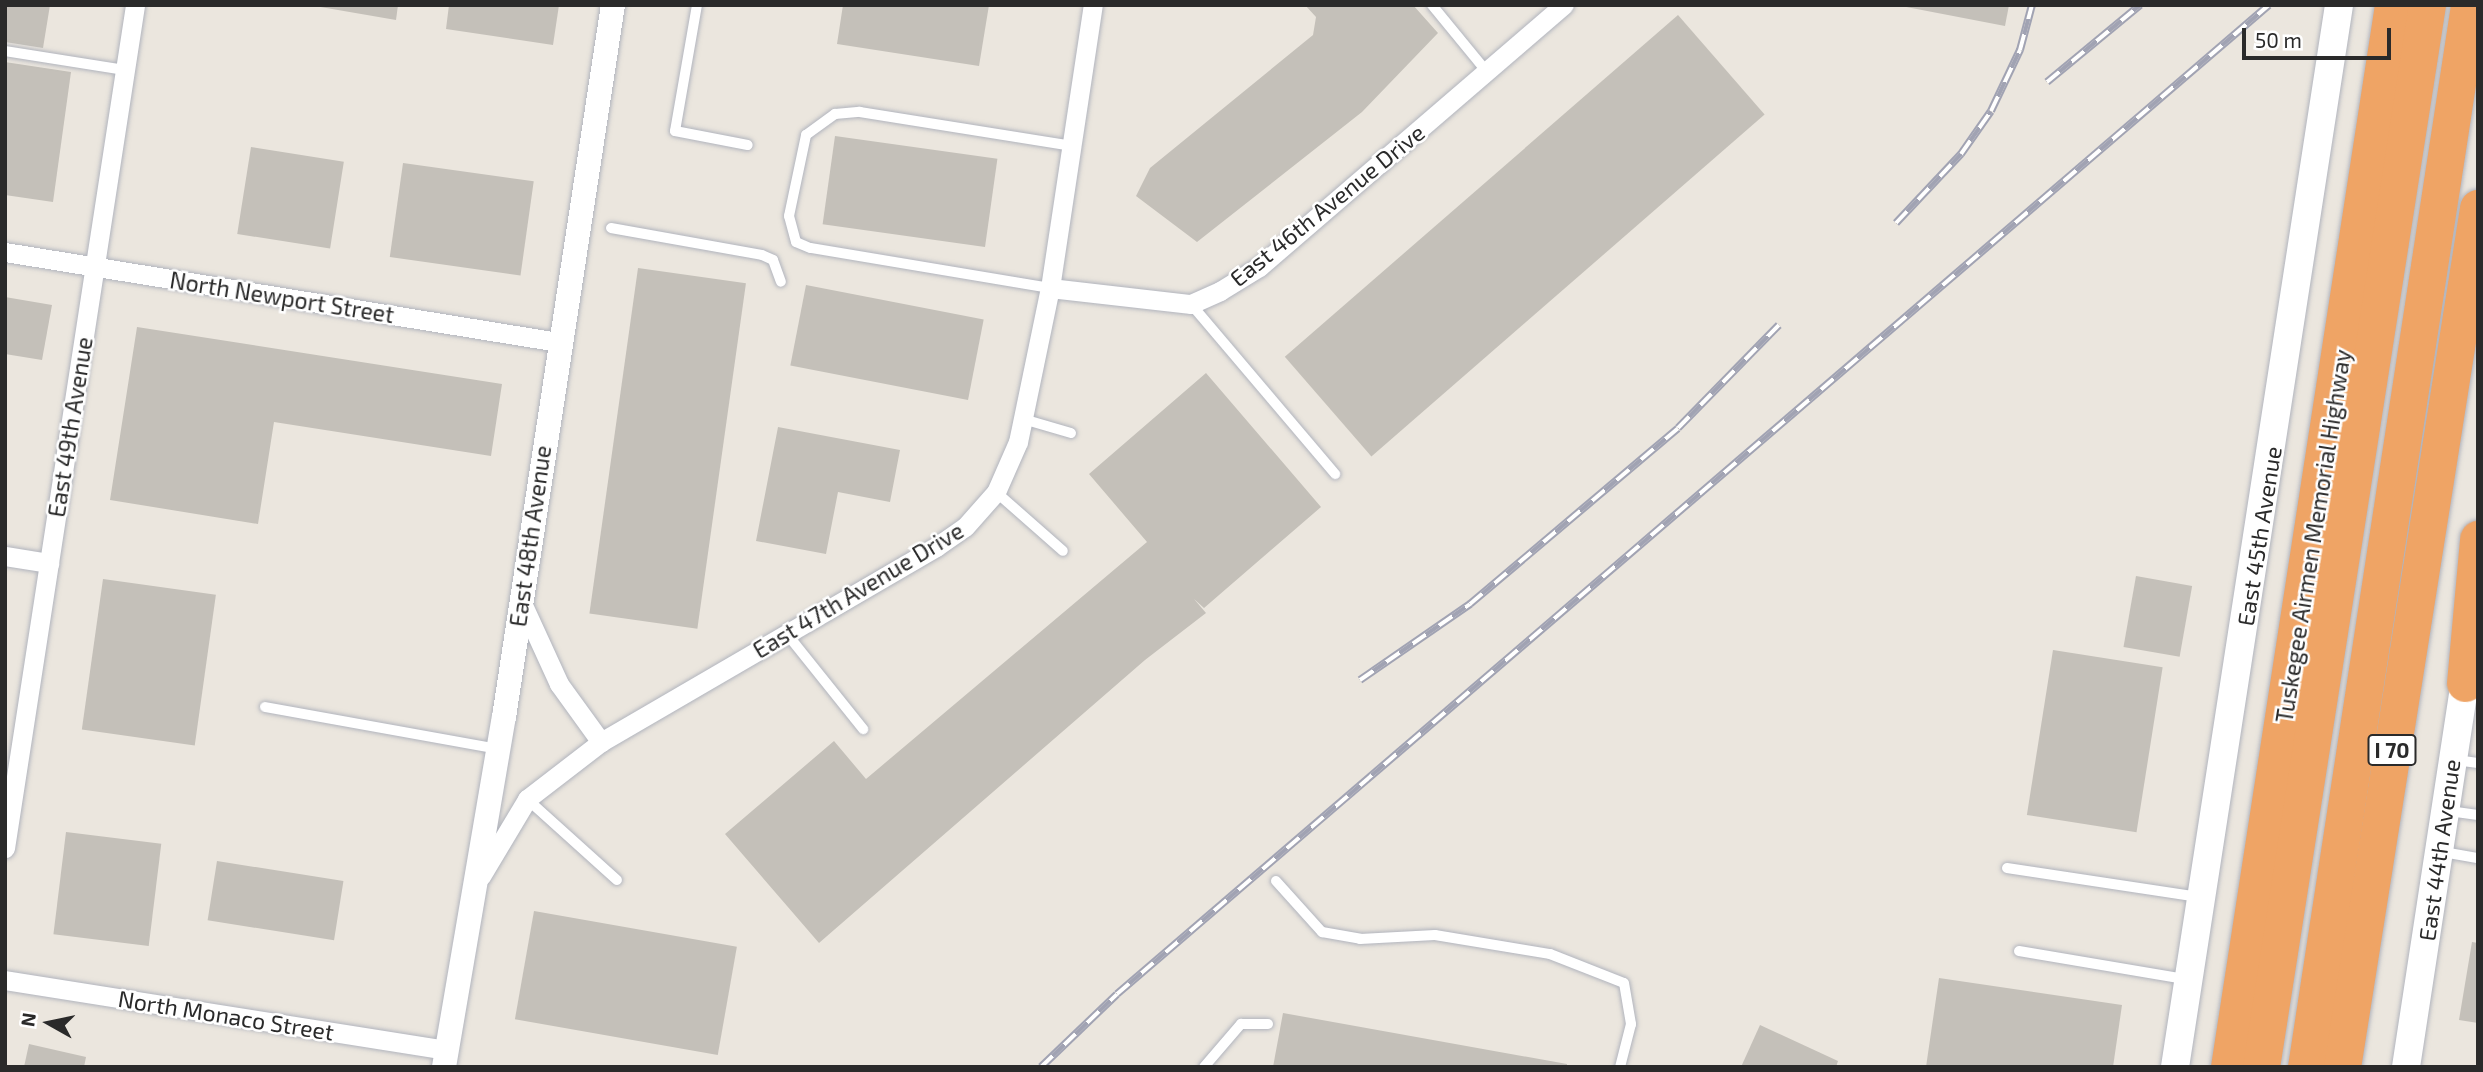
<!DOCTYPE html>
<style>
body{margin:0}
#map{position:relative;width:2483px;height:1072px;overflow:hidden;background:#ebe6de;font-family:"Exo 2",sans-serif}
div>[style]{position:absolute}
.building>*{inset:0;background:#c4c0b9;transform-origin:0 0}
.roads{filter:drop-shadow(0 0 2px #b1b4bd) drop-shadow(0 0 2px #b1b4bd)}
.service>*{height:10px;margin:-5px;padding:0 5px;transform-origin:5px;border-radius:5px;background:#fff}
.minor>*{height:19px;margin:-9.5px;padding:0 9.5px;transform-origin:9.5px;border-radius:9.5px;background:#fff}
.tertiary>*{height:24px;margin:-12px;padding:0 12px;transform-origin:12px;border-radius:12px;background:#fff}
.secondary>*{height:28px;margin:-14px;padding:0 14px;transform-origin:14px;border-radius:14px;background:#fff}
.motorway>*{height:37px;margin:-18.5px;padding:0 18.5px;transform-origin:18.5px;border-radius:18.5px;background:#efa465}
.rail>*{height:8px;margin-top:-4px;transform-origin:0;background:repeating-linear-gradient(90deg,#fff 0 16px,#a1a3b3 0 32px);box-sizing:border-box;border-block:2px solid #a1a3b3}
span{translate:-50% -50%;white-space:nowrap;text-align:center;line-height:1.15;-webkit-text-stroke:5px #fff;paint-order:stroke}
.shield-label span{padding:2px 5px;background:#fff;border:2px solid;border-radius:5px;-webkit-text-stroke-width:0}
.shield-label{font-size:21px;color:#2a2a2a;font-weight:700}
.street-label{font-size:23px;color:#2a2a2a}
.frame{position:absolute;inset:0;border:7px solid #2a2a2a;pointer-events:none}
.north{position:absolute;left:14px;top:988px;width:70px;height:70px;-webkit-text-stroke:5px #fff;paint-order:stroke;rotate:279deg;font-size:19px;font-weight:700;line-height:28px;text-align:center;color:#2a2a2a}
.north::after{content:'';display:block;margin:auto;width:24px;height:32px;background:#2a2a2a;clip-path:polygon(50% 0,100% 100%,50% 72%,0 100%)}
.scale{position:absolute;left:2242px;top:28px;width:149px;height:32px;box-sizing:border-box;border:4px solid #2a2a2a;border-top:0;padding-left:9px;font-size:21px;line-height:24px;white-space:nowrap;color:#2a2a2a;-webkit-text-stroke:5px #fff;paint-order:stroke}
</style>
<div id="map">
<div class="building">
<div style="clip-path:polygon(5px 5px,50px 5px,43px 48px,5px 42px)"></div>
<div style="clip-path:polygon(309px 5px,398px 5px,396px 20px)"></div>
<div style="clip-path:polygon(449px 5px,559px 5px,553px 45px,446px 29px)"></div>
<div style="clip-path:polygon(843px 5px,989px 5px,979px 66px,837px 44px)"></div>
<div style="clip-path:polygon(1305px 5px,1413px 5px,1438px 33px,1362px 112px,1197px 242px,1136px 196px,1150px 168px,1313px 35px,1316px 17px)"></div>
<div style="clip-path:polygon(1896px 5px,2009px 5px,2005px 26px)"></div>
<div style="left:1678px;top:15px;width:132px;height:521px;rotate:49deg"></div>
<div style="clip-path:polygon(5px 62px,71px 72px,53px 202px,5px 195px)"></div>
<div style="left:835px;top:136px;width:164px;height:89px;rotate:8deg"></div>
<div style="left:251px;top:147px;width:94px;height:88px;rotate:9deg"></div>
<div style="left:403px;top:163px;width:132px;height:95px;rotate:8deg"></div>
<div style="left:638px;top:268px;width:109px;height:349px;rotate:8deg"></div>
<div style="left:806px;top:285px;width:181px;height:82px;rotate:11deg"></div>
<div style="clip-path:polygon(5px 297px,52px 305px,42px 360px,5px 354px)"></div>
<div style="clip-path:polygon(137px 327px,502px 384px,491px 456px,274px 422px,258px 524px,110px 500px)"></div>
<div style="clip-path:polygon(1206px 373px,1321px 507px,1204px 608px,1194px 599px,1206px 613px,1145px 660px,819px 943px,725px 834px,834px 741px,866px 779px,1147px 542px,1089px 474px)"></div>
<div style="clip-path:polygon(778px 427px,900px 450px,890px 502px,838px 492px,826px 554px,756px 541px)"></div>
<div style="left:2136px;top:576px;width:57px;height:72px;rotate:10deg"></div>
<div style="left:103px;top:579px;width:114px;height:152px;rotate:8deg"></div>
<div style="left:2053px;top:650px;width:111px;height:167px;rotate:9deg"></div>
<div style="left:66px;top:832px;width:96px;height:103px;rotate:7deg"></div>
<div style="left:217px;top:861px;width:128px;height:60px;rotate:9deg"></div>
<div style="left:534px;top:911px;width:206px;height:110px;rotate:10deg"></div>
<div style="clip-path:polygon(2472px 942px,2478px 943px,2478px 1023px,2459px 1020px)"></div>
<div style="clip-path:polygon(1939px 978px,2122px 1005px,2113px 1067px,1926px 1067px)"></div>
<div style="clip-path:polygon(1283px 1013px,1567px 1064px,1567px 1067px,1273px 1067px)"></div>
<div style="clip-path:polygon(1760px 1025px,1838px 1061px,1836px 1067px,1741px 1067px)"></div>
<div style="clip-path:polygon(29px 1044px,86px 1057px,84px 1067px,24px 1067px)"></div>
</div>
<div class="roads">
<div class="service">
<div style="left:697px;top:5px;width:128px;rotate:99.9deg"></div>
<div style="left:675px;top:131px;width:74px;rotate:10.9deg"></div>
<div style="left:1432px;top:5px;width:87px;rotate:50.6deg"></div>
<div style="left:5px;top:51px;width:121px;rotate:9deg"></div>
<div style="left:611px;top:228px;width:153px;rotate:10.1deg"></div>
<div style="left:762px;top:255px;width:12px;rotate:24deg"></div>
<div style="left:773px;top:260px;width:23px;rotate:70deg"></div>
<div style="left:1050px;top:288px;width:243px;rotate:-170.5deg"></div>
<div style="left:810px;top:248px;width:15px;rotate:-157deg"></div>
<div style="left:796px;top:242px;width:27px;rotate:-105deg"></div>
<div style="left:789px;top:216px;width:83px;rotate:-78.1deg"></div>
<div style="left:806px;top:135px;width:36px;rotate:-36deg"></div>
<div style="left:835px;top:114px;width:25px;rotate:-5deg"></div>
<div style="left:860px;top:112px;width:215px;rotate:9.1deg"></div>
<div style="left:1191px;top:304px;width:223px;rotate:49.7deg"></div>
<div style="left:1023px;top:419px;width:50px;rotate:16.3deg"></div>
<div style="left:996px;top:492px;width:89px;rotate:41.4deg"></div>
<div style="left:787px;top:634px;width:122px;rotate:51.3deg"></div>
<div style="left:265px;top:707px;width:237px;rotate:10.2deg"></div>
<div style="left:2456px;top:760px;width:22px;rotate:8deg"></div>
<div style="left:527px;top:799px;width:121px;rotate:42deg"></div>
<div style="left:2449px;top:811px;width:29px;rotate:8deg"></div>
<div style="left:2443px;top:852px;width:36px;rotate:10deg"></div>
<div style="left:2007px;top:868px;width:194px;rotate:8.6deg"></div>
<div style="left:1276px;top:881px;width:69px;rotate:48deg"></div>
<div style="left:1322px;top:932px;width:39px;rotate:10deg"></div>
<div style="left:1360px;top:939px;width:75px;rotate:-3.1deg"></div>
<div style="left:1435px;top:935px;width:117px;rotate:9.4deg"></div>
<div style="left:1550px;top:954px;width:79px;rotate:21.4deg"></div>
<div style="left:1624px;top:983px;width:42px;rotate:80.3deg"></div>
<div style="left:1631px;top:1024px;width:44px;rotate:104.3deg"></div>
<div style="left:2019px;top:951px;width:168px;rotate:9.6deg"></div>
<div style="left:1204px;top:1067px;width:57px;rotate:-49.3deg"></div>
<div style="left:1241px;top:1024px;width:27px"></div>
</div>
<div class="minor">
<div style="left:5px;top:252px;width:560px;rotate:9.24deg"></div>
<div style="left:1050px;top:288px;width:142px;rotate:6.5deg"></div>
<div style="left:1191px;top:304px;width:32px;rotate:-24deg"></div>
<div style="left:1220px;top:291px;width:46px;rotate:-31.6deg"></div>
<div style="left:1259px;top:267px;width:402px;rotate:-40.7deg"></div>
<div style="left:5px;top:556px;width:45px;rotate:9deg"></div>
<div style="left:522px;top:603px;width:89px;rotate:65.4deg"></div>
<div style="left:559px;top:684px;width:72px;rotate:54.1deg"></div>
<div style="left:5px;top:848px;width:853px;rotate:-81.23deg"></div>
<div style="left:481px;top:876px;width:90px;rotate:-59.1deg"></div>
<div style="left:527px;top:799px;width:93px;rotate:-37.6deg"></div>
<div style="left:601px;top:742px;width:388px;rotate:-30.2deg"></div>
<div style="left:936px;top:547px;width:35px;rotate:-35deg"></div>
<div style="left:965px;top:527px;width:47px;rotate:-48.5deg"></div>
<div style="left:996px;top:492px;width:55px;rotate:-66.3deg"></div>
<div style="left:1018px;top:442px;width:157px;rotate:-78.3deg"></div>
<div style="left:1050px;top:288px;width:286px;rotate:-81.4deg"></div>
<div style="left:5px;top:980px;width:448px;rotate:9deg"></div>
</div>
<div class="tertiary">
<div style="left:444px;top:1067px;width:355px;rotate:-80.3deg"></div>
<div style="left:504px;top:717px;width:720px;rotate:-81.3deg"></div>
</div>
<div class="secondary">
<div style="left:2175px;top:1067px;width:1075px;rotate:-81.22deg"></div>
<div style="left:2406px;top:1067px;width:389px;rotate:-81.3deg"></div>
</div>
<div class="motorway">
<div style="left:2465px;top:683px;width:145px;rotate:-84.8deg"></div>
<div style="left:2229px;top:1067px;width:1075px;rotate:-81.22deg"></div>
<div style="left:2261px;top:1067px;width:1075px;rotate:-81.12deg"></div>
<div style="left:2306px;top:1067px;width:1074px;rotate:-81.27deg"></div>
<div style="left:2342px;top:1067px;width:870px;rotate:-81deg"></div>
</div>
</div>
<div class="rail">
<div style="left:2047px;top:82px;width:121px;rotate:-39.6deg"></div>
<div style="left:1896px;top:223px;width:95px;rotate:-46.7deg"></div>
<div style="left:1961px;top:154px;width:52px;rotate:-55.1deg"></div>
<div style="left:1991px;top:111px;width:68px;rotate:-64.6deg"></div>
<div style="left:2020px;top:50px;width:47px;rotate:-75.1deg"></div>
<div style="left:1360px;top:680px;width:134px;rotate:-34.6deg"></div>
<div style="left:1470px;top:604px;width:272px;rotate:-40.2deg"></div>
<div style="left:1678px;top:428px;width:144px;rotate:-45.6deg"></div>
<div style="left:1041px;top:1067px;width:105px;rotate:-43.8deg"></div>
<div style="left:1117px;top:994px;width:1518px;rotate:-40.65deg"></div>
</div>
<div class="shield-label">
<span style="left:2392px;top:750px">I 70</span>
</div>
<div class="street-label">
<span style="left:1327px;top:205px;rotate:-39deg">East 46th Avenue Drive</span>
<span style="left:282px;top:297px;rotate:9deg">North Newport Street</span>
<span style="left:70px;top:427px;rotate:-81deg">East 49th Avenue</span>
<span style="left:530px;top:536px;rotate:-82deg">East 48th Avenue</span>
<span style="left:2259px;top:536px;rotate:-81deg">East 45th Avenue</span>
<span style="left:2313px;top:536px;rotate:-81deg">Tuskegee Airmen Memorial Highway</span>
<span style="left:858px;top:590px;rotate:-31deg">East 47th Avenue Drive</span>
<span style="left:2439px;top:850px;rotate:-82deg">East 44th Avenue</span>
<span style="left:226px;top:1015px;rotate:9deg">North Monaco Street</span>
</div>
<div class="frame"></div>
<div class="north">N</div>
<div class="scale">50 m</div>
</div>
